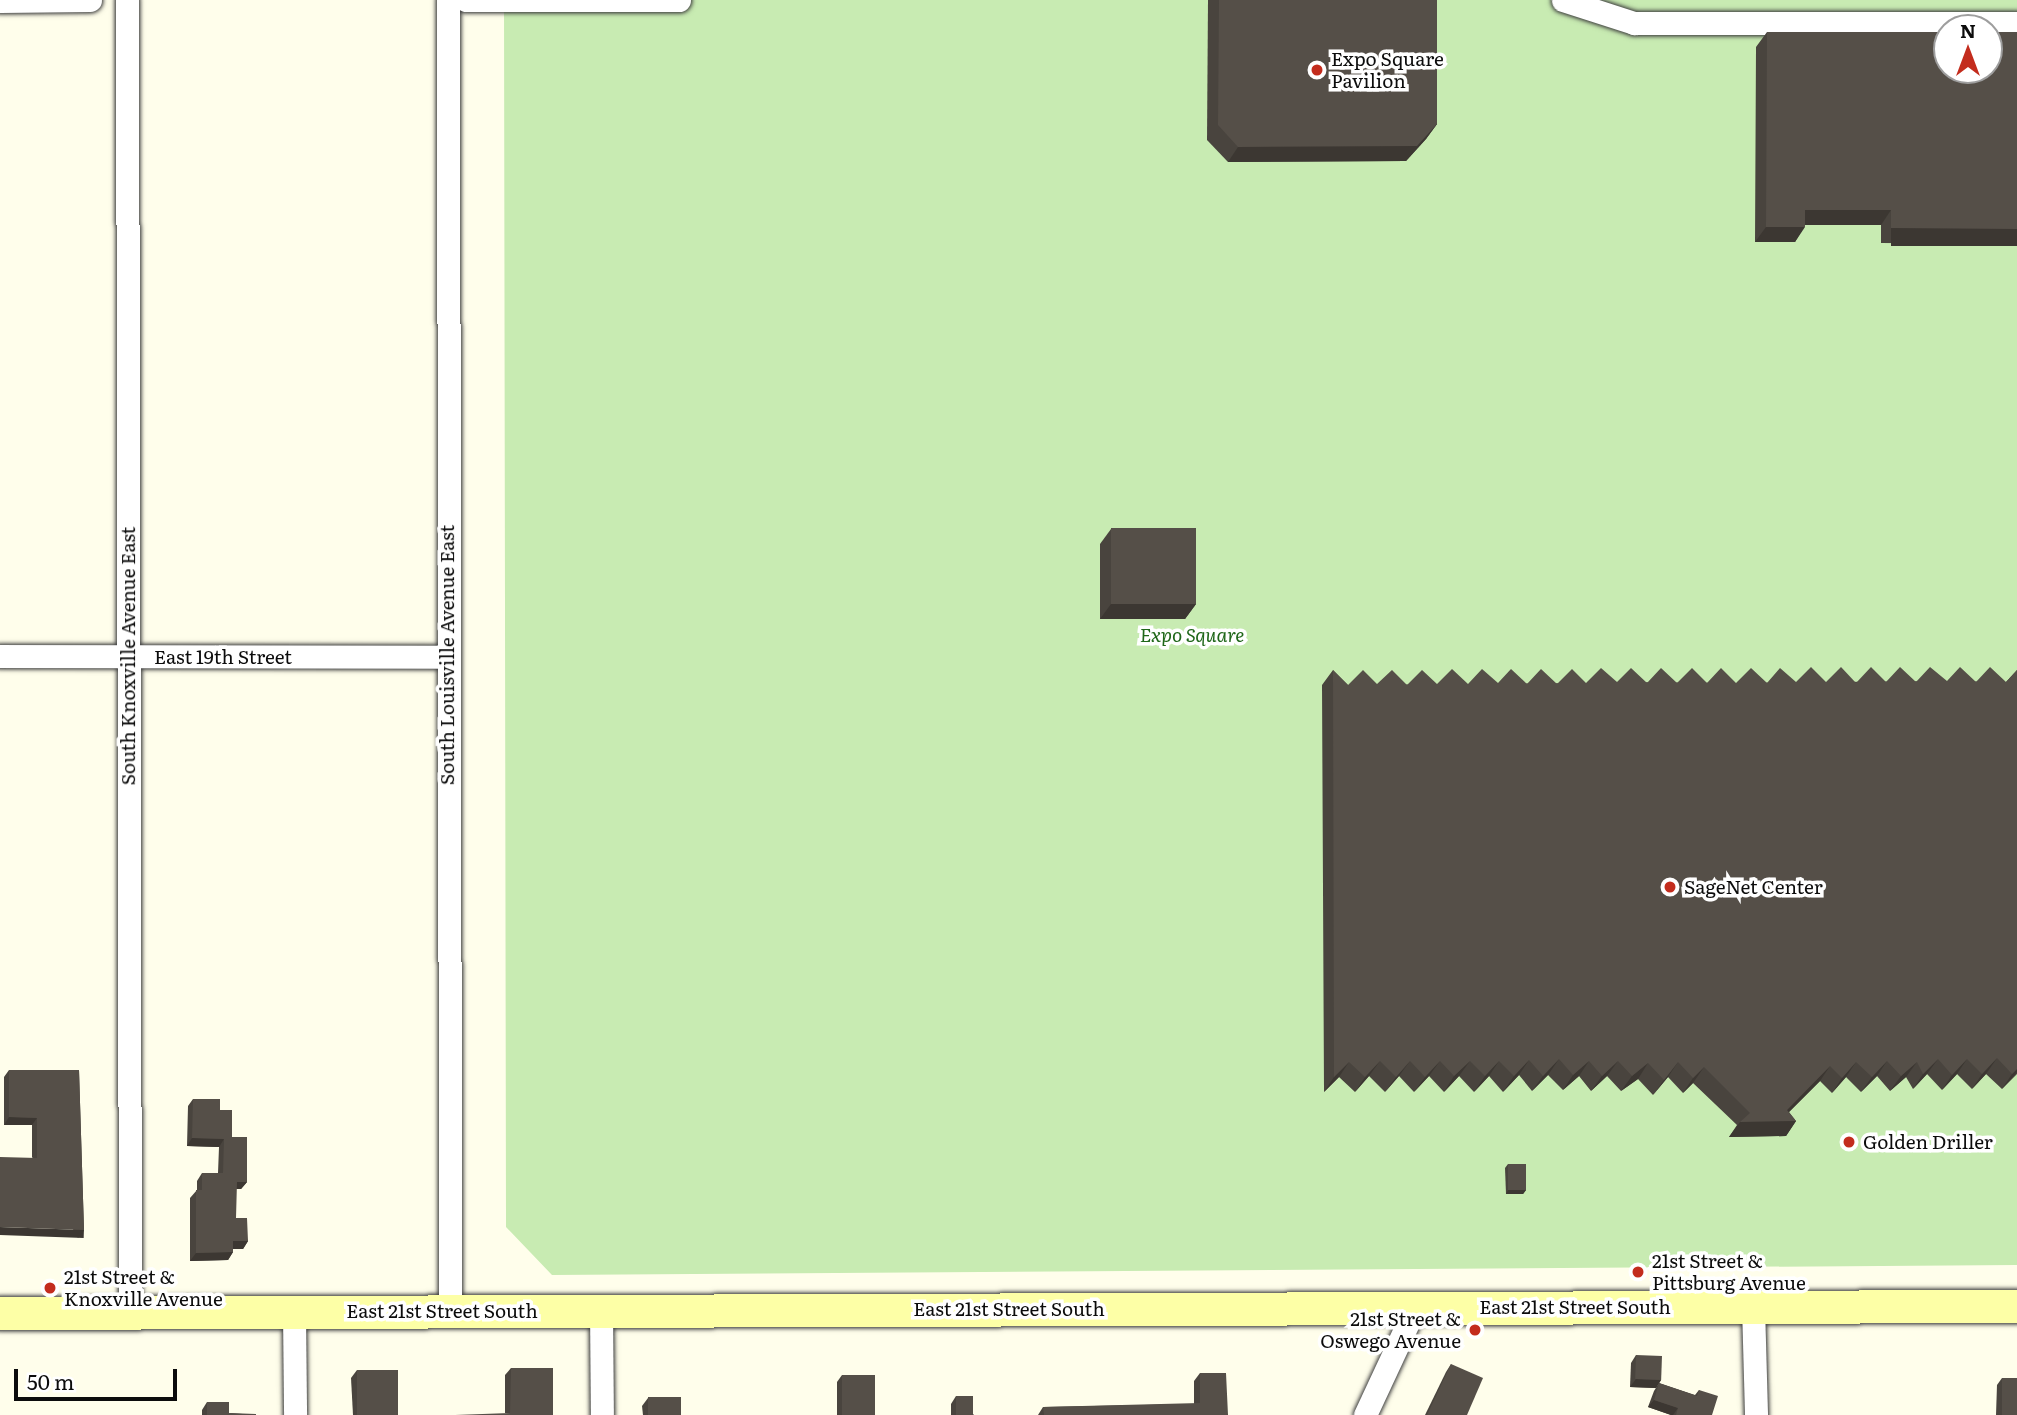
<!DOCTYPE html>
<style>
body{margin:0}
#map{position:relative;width:2017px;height:1415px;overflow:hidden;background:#fffeeb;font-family:Literata,serif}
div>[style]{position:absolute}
.green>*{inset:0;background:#c8ebb2}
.roads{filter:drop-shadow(0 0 2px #3f3f3f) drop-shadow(0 0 2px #3f3f3f)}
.minor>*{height:23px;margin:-11.5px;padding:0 11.5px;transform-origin:11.5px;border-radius:11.5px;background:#fff}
.secondary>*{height:33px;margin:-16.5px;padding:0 16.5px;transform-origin:16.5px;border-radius:16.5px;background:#fdffa6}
.wall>*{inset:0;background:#49443e}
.shaded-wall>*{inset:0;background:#3c3732;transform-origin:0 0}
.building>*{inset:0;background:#554f48;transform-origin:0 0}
.dots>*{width:19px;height:19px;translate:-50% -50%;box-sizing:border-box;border:4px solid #fff;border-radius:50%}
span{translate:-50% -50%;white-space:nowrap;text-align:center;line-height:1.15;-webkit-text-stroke:7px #fff;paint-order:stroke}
.poi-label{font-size:19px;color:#0c0c0c}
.left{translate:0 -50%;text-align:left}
.right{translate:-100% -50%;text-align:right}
.park-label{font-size:19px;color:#1f6719;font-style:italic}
.street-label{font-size:19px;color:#0c0c0c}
.north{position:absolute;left:1933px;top:14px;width:70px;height:70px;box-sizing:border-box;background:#fff;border:2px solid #9e9e9e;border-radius:50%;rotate:0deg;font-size:19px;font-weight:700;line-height:28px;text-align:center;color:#0c0c0c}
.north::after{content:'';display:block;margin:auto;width:24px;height:32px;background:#c32c1d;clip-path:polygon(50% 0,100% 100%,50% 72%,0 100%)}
.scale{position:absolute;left:14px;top:1369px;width:163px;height:32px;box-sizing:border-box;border:4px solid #0c0c0c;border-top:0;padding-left:9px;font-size:21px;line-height:24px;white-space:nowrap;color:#0c0c0c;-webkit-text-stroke:5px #fff;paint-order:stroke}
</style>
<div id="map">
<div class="green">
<div style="clip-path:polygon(evenodd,504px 0,2017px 0,2017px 1265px,552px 1275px,506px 1227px,504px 0,1947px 28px,1989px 28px,1989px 70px,1947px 70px,1947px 28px)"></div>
</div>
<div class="roads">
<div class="minor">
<div style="left:127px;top:0;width:1313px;rotate:89.87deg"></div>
<div style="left:448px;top:0;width:1311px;rotate:89.91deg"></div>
<div style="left:466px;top:0;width:213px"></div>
<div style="left:1563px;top:0;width:75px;rotate:17.9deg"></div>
<div style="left:1634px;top:23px;width:383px"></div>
<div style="left:0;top:1px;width:90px;rotate:-0.6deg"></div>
<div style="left:0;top:656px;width:447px;rotate:0.1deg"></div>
<div style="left:1753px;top:1306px;width:109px;rotate:88.4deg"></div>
<div style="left:601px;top:1310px;width:105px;rotate:89.5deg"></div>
<div style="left:294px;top:1312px;width:103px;rotate:89.4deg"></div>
<div style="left:1365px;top:1415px;width:118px;rotate:-65deg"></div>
</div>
<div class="secondary">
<div style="left:0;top:1313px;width:2017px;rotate:-0.2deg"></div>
</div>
</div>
<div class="wall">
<div style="clip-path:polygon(1208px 0,1437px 0,1437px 124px,1426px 139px,1406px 161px,1228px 162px,1207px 140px)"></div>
<div style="clip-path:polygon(1767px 32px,2017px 244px,1881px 243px,1881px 225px,1805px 225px,1795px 242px,1755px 242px,1756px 47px)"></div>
<div style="clip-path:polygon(1111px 529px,1196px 604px,1185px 619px,1100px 619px,1100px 544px)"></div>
<div style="clip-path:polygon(1333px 670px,1348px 685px,1586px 683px,1617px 682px,1736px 683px,1947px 681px,2006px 682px,2017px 670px,2017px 1074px,2002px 1089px,1986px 1074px,1972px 1089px,1957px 1074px,1942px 1090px,1927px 1074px,1913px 1089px,1906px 1077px,1890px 1091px,1877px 1076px,1861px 1092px,1846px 1077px,1832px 1093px,1820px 1081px,1789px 1112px,1796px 1121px,1786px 1136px,1729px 1137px,1737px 1125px,1693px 1083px,1683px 1093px,1668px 1077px,1653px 1095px,1638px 1079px,1621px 1091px,1607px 1076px,1591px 1091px,1579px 1076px,1563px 1090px,1548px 1075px,1532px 1091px,1519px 1075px,1503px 1092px,1489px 1076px,1474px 1092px,1459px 1076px,1444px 1092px,1429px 1076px,1414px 1092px,1399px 1076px,1385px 1092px,1369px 1076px,1355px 1092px,1339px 1077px,1324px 1092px,1322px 685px)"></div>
<div style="clip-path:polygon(9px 1070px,79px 1070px,84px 1230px,78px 1238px,32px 1157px,32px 1125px,4px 1125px,4px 1077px)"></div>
<div style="clip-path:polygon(193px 1099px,220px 1110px,232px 1137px,247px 1182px,241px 1189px,236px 1189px,236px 1218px,248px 1241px,243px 1249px,233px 1249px,233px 1252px,228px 1260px,190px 1261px,190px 1198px,197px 1190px,197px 1181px,202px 1173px,218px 1173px,219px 1147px,187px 1146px,188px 1106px)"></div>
<div style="clip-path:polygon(1508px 1164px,1526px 1190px,1523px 1194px,1506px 1194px,1505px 1168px)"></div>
<div style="clip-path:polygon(1636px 1355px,1661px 1380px,1656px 1388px,1630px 1387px,1631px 1363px)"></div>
<div style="clip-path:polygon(1451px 1364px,1467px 1415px,1425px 1415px,1446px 1372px)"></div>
<div style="clip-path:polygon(511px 1368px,553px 1415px,505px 1413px,505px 1375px)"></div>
<div style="clip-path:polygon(357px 1370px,397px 1415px,353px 1415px,351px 1378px)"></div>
<div style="clip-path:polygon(1200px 1373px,1228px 1415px,1038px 1415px,1043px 1407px,1194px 1404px,1194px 1381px)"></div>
<div style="clip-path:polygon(842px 1375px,875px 1415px,837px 1415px,837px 1382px)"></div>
<div style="clip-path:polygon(2002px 1378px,2017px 1415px,1996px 1415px,1997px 1385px)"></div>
<div style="clip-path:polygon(1659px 1383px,1695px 1395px,1699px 1390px,1712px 1415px,1671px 1415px,1648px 1407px,1654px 1391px)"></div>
<div style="clip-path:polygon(956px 1396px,974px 1415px,951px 1415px,951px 1404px)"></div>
<div style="clip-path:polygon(648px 1398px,681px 1415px,643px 1415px,642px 1406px)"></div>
<div style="clip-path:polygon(207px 1402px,229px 1413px,256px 1415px,202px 1415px,202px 1410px)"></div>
</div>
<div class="shaded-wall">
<div style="clip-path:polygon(1437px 124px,1426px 139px,1406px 161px,1228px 162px,1238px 147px)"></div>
<div style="clip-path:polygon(1805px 210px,1891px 210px,1881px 225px,1795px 225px)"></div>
<div style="clip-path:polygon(1766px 227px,1805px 227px,1795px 242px,1755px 242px)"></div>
<div style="left:1891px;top:228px;width:126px;height:18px"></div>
<div style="clip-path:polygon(1111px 604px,1196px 604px,1185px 619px,1100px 619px)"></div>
<div style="clip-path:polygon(1997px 1058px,1986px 1074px,1972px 1089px,1982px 1074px)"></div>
<div style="clip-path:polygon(1559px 1059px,1548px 1075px,1532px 1091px,1543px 1076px)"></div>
<div style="clip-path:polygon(1938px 1059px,1927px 1074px,1913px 1089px,1923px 1074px)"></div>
<div style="clip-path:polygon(1967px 1059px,1957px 1074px,1942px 1090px,1952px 1075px)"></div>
<div style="clip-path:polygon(1529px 1060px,1519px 1075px,1503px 1092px,1514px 1076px)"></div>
<div style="clip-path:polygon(1380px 1061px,1369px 1076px,1355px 1092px,1365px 1077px)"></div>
<div style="clip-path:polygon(1410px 1061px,1399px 1076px,1385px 1092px,1396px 1077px)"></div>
<div style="clip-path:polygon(1440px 1061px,1429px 1076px,1414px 1092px,1425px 1077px)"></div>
<div style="clip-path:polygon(1470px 1061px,1459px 1076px,1444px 1092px,1454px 1076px)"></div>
<div style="clip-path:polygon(1499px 1061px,1489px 1076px,1474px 1092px,1485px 1076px)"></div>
<div style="clip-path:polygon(1589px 1061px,1579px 1076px,1563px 1090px,1573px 1075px)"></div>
<div style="clip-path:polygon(1618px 1061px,1607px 1076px,1591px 1091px,1602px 1076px)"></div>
<div style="clip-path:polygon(1887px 1061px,1877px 1076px,1861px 1092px,1872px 1077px)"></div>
<div style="clip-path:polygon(1349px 1062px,1339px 1077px,1324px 1092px,1334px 1077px)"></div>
<div style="clip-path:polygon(1678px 1062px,1668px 1077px,1653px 1095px,1664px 1080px)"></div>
<div style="clip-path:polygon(1856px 1062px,1846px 1077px,1832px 1093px,1842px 1078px)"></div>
<div style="clip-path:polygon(1917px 1062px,1906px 1077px,1890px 1091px,1901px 1076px)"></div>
<div style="clip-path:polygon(1648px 1063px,1638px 1079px,1621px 1091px,1632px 1076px)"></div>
<div style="clip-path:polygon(1830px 1066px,1820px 1081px,1780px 1121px,1796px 1121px,1786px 1136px,1729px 1137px,1740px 1122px,1787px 1110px)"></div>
<div style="clip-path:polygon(1704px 1067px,1693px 1083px,1683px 1093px,1693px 1078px)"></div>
<div style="clip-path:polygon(2017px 1069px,2017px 1072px,2002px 1089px,2012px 1074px)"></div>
<div style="clip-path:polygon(9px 1117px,37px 1118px,32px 1125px,4px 1125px)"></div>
<div style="clip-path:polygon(192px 1138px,224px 1139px,219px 1147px,187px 1146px)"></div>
<div style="clip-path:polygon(237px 1182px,247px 1182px,241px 1189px,231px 1189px)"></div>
<div style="clip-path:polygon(1508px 1190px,1526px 1190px,1523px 1194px,1506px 1194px)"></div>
<div style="left:0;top:1227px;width:84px;height:8px;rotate:2deg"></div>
<div style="clip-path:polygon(233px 1241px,248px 1241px,243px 1249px,228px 1249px)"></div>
<div style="clip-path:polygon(233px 1252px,228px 1260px,190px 1261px,196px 1253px)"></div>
<div style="clip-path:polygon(1636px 1379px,1661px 1380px,1656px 1388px,1630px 1387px)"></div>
<div style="clip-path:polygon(1654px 1400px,1678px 1408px,1673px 1415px,1671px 1415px,1648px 1407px)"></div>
</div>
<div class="building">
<div style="clip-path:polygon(1219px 0,1437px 0,1437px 124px,1417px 146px,1238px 147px,1218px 125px)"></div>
<div style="clip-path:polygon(1767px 32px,1947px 32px,1947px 70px,1989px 70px,1989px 32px,2017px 32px,2017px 229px,1891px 228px,1891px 210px,1805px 210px,1805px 227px,1766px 227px)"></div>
<div style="left:1196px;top:528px;width:76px;height:85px;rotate:90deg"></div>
<div style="clip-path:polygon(1811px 667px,1826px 682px,1841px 667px,1856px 683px,1871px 667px,1886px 682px,1900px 667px,1916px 682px,1930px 667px,1947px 681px,1960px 667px,1976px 682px,1990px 667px,2006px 682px,2017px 670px,2017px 1069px,2012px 1074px,1997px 1058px,1982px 1074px,1967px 1059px,1952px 1075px,1938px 1059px,1923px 1074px,1917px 1062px,1901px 1076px,1887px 1061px,1872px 1077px,1856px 1062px,1842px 1078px,1830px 1066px,1787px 1110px,1796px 1121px,1740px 1122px,1750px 1113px,1704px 1067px,1693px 1078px,1678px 1062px,1664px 1080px,1648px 1063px,1632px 1076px,1618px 1061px,1602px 1076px,1589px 1061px,1573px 1075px,1559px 1059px,1543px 1076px,1529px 1060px,1514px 1076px,1499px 1061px,1485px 1076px,1470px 1061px,1454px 1076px,1440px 1061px,1425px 1077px,1410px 1061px,1396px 1077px,1380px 1061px,1365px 1077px,1349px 1062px,1334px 1077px,1333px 670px,1348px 685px,1363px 670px,1377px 684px,1392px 670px,1407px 685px,1422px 670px,1437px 684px,1452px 669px,1468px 684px,1482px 669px,1498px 683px,1511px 669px,1527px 684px,1541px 669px,1557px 684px,1572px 669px,1586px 683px,1601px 668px,1617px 682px,1631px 668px,1647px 683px,1661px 668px,1677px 683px,1692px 668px,1707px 683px,1721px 668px,1736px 683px,1751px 668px,1767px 683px,1780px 668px,1796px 682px)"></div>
<div style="clip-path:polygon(9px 1070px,79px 1070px,84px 1230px,0 1227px,0 1157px,37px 1158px,37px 1118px,9px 1117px)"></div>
<div style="clip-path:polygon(193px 1099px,220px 1099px,220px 1110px,232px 1110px,232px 1137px,247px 1137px,247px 1182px,237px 1182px,236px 1218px,247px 1218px,248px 1241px,233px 1241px,233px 1252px,196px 1253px,196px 1190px,202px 1190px,202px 1173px,223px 1173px,224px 1139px,192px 1138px)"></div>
<div style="left:1508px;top:1164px;width:18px;height:26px"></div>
<div style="left:1636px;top:1355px;width:26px;height:24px;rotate:2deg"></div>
<div style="clip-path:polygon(1451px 1364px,1483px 1378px,1467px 1415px,1427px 1415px)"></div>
<div style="clip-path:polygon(511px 1368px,553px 1368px,553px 1415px,455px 1415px,510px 1413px)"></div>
<div style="left:357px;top:1370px;width:41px;height:45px"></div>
<div style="clip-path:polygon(1200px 1373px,1226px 1373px,1228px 1415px,1044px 1415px,1043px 1407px,1200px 1403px)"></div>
<div style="clip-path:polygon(842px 1375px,875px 1375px,875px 1415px,829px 1415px,842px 1415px)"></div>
<div style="left:2002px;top:1378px;width:15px;height:37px"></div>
<div style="clip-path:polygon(1659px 1383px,1697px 1396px,1699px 1390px,1718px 1396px,1712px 1415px,1676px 1415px,1678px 1408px,1654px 1400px)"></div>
<div style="left:956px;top:1396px;width:17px;height:19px"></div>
<div style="left:681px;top:1397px;width:18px;height:33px;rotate:90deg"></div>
<div style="clip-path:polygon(207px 1402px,229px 1402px,229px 1413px,256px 1414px,256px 1415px,207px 1415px)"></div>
</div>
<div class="dots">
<div style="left:1317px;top:70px;background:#c32c1d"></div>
<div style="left:1670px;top:887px;background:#c32c1d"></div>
<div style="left:1849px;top:1142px;background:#c32c1d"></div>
<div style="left:1638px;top:1272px;background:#c32c1d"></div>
<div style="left:50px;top:1288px;background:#c32c1d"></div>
<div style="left:1475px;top:1330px;background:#c32c1d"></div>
</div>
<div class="poi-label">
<span class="left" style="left:1331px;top:70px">Expo Square<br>Pavilion</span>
<span class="left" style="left:1684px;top:887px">SageNet Center</span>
<span class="left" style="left:1863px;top:1142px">Golden Driller</span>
<span class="left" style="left:1652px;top:1272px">21st Street &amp;<br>Pittsburg Avenue</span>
<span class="left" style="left:64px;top:1288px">21st Street &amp;<br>Knoxville Avenue</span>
<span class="right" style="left:1461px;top:1330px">21st Street &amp;<br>Oswego Avenue</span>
</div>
<div class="park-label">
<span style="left:1192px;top:635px">Expo Square</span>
</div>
<div class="street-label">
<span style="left:447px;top:655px;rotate:-90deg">South Louisville Avenue East</span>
<span style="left:128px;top:656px;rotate:-90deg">South Knoxville Avenue East</span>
<span style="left:223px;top:657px">East 19th Street</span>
<span style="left:1575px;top:1307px">East 21st Street South</span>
<span style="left:1009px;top:1309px">East 21st Street South</span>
<span style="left:442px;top:1311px">East 21st Street South</span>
</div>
<div class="north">N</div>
<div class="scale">50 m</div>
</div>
